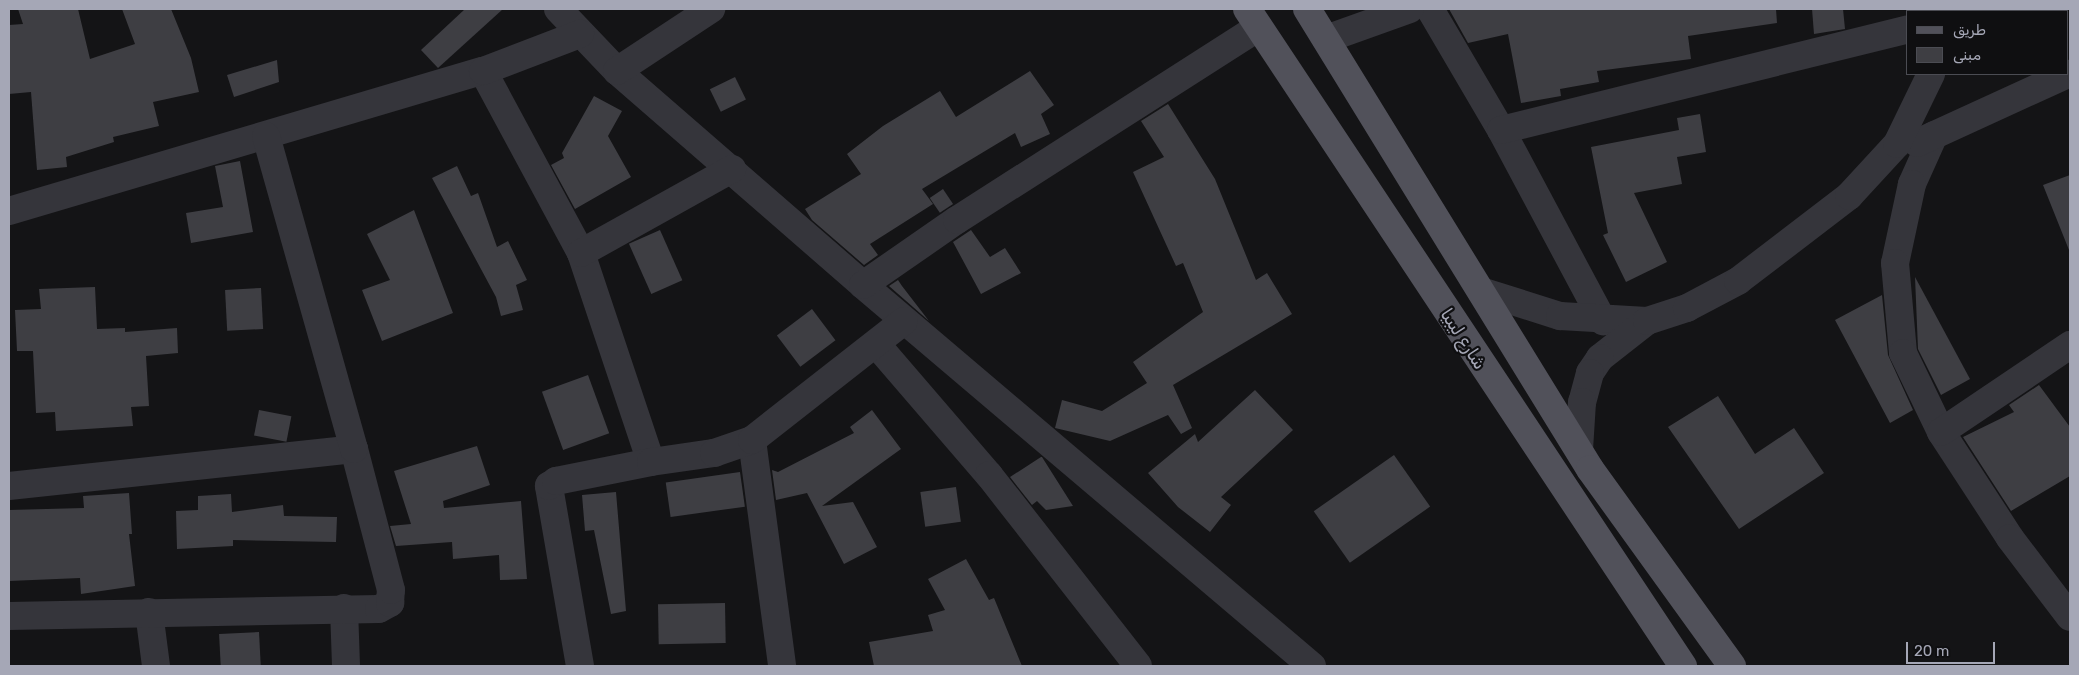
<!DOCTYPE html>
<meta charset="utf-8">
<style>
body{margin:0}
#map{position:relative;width:2079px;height:675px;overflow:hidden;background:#141416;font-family:Rubik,"Noto Naskh Arabic",sans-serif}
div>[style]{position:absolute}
.building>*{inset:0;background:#3e3e43;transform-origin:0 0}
.minor>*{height:28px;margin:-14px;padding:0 14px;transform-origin:14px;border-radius:14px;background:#35353b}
.major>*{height:28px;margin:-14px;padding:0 14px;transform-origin:14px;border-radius:14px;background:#51515a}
span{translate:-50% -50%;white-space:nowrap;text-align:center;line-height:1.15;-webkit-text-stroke:4.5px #0f0f11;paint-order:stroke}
.street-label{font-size:18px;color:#a5a7b6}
.frame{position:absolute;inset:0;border:10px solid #a5a7b6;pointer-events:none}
.legend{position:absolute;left:1906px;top:10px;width:162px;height:65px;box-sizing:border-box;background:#0f0f11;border:1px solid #4b4c53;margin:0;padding:6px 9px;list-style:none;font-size:15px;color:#a5a7b6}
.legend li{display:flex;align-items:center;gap:10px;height:25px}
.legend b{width:25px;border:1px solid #4b4c53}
.scale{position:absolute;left:1906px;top:642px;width:89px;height:22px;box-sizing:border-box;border:2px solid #a5a7b6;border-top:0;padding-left:6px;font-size:15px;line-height:18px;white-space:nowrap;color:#a5a7b6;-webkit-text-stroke:4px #0f0f11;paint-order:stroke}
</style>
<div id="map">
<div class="building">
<div style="clip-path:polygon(18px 9px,78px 9px,90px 59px,135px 44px,122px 9px,171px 9px,191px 58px,199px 92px,153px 102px,159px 126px,113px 137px,114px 142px,66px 157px,67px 167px,37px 170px,31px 92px,9px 94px,9px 25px,23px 24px)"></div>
<div style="clip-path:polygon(465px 9px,503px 9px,438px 68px,421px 50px)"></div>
<div style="clip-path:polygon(1449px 9px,1776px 9px,1777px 23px,1688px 36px,1691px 59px,1597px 71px,1599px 82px,1560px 89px,1561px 96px,1521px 103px,1508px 34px,1468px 43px)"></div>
<div style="clip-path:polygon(1812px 9px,1843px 9px,1845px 29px,1814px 34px)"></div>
<div style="clip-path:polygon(277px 60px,279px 82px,234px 97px,227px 75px)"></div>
<div style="clip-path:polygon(1030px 71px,1054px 105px,1041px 114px,1050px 134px,1021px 147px,1015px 133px,922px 189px,933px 204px,870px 244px,878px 255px,864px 265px,812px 220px,805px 209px,861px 174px,847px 154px,883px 126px,940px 91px,956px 117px)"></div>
<div style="left:735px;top:77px;width:25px;height:28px;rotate:64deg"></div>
<div style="clip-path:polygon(594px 96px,622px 111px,608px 136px,631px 177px,575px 209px,551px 165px,564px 158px,562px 153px)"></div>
<div style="clip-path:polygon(1168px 104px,1215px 179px,1256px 280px,1267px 273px,1292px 314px,1173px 385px,1192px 428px,1181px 434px,1168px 415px,1110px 441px,1055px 428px,1062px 400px,1102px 411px,1147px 383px,1133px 362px,1203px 312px,1183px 263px,1176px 266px,1133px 172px,1164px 157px,1141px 121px)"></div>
<div style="clip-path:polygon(1700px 114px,1706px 152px,1677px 157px,1682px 184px,1634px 193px,1667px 262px,1626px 282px,1603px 235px,1608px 233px,1591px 147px,1679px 130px,1677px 118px)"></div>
<div style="clip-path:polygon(240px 161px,253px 232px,191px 243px,186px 213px,223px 207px,215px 166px)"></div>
<div style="clip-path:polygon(457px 166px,471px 196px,478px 193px,497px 247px,508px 241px,527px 280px,516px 285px,523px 310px,501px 316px,496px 297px,432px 178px)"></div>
<div style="clip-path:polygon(2070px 175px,2070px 249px,2069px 250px,2043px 185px)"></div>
<div style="left:943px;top:189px;width:18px;height:16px;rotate:56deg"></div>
<div style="clip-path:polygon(414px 210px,453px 313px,382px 341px,362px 290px,390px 280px,367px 234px)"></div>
<div style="left:660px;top:230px;width:55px;height:34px;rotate:66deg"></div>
<div style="clip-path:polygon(971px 230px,990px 257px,1005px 248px,1021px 273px,981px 294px,953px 242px)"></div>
<div style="clip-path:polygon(1915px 277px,1970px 379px,1941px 395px,1918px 349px)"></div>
<div style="clip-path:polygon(898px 280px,902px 286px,929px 321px,889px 286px)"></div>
<div style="clip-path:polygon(95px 287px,97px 329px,125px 328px,125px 332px,177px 328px,178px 353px,146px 356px,149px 406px,131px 407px,133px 426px,56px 431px,55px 412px,36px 413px,33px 351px,17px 351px,15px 310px,41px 309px,39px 289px)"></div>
<div style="left:261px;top:288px;width:41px;height:36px;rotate:87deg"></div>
<div style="clip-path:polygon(1882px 295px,1888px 355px,1913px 410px,1890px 423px,1835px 320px)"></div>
<div style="left:812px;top:309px;width:39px;height:44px;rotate:53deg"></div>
<div style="left:588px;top:375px;width:62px;height:49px;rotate:70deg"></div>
<div style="clip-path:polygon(2039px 385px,2070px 427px,2070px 476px,2011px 511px,1963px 437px,2014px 412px,2009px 405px)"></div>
<div style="clip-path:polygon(1255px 390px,1293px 430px,1221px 497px,1231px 505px,1210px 532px,1178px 507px,1148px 473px,1195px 434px,1198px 442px)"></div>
<div style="clip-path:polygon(1718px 396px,1755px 454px,1794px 428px,1824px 473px,1739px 529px,1668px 427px)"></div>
<div style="left:259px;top:410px;width:33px;height:26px;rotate:11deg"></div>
<div style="clip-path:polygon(872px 410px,901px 449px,822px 506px,853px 502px,877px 547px,844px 564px,807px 493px,776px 500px,772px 470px,778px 472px,854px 433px,850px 427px)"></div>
<div style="clip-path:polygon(477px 446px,490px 485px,443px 501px,444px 508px,521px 501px,527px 579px,500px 580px,499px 555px,453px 559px,452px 542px,396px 546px,390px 526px,411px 524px,394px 471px)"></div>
<div style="left:1394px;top:455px;width:63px;height:98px;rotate:55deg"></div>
<div style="clip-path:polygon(1041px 457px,1042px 457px,1073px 506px,1046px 510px,1037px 501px,1032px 505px,1010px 477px)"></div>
<div style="left:740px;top:472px;width:35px;height:75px;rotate:82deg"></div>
<div style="left:956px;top:487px;width:35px;height:36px;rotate:82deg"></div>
<div style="clip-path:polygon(616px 492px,626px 611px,611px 614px,594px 530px,585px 531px,582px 495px)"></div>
<div style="clip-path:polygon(129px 493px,132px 534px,129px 534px,135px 586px,81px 594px,80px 578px,9px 581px,9px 510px,84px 508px,83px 496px)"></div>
<div style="clip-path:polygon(231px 494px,232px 512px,283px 505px,284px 516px,337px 517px,336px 542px,233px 540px,233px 546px,177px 549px,176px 511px,198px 510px,198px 496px)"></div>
<div style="clip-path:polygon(966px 559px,989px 600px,994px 598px,1022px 666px,874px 666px,869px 642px,933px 631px,928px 615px,945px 610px,928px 579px)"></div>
<div style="left:725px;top:603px;width:40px;height:67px;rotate:89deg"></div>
<div style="left:259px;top:632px;width:34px;height:40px;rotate:87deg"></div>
</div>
<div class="minor">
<div style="left:558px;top:9px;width:86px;rotate:46.4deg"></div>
<div style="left:617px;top:71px;width:326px;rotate:41deg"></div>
<div style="left:863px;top:285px;width:589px;rotate:40.32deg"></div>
<div style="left:1430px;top:9px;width:140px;rotate:59.6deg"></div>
<div style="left:1501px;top:130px;width:217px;rotate:61.9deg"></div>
<div style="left:1947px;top:11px;width:2px;rotate:-90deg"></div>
<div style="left:1326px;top:39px;width:89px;rotate:-19.7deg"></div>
<div style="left:483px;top:71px;width:207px;rotate:61.7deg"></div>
<div style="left:581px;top:253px;width:220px;rotate:71.5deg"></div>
<div style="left:617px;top:71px;width:113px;rotate:-33.4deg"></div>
<div style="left:1501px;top:130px;width:419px;rotate:-13.9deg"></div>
<div style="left:1934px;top:135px;width:54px;rotate:114.2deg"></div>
<div style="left:1912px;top:184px;width:81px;rotate:102.1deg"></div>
<div style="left:1895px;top:263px;width:90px;rotate:84.9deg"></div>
<div style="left:1903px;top:353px;width:88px;rotate:64.3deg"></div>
<div style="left:1941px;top:432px;width:126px;rotate:56.9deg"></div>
<div style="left:2010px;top:538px;width:99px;rotate:52.8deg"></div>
<div style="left:1917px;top:143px;width:166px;rotate:-24.6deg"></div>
<div style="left:9px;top:211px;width:494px;rotate:-16.5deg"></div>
<div style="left:483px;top:71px;width:104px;rotate:-20.9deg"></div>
<div style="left:581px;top:253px;width:173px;rotate:-29.1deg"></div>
<div style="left:863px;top:285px;width:114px;rotate:-34.7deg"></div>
<div style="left:957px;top:220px;width:358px;rotate:-32.6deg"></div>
<div style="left:1481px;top:291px;width:83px;rotate:17.6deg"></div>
<div style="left:1560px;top:316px;width:87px;rotate:3.3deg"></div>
<div style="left:1647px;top:321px;width:60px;rotate:141.8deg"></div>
<div style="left:1600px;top:358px;width:18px;rotate:124deg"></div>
<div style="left:1590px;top:373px;width:30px;rotate:105deg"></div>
<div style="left:1582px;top:402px;width:48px;rotate:93.6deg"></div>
<div style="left:1647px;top:321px;width:42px;rotate:-18deg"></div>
<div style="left:1687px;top:308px;width:58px;rotate:-27.9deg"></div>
<div style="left:1738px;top:281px;width:140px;rotate:-37.4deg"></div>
<div style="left:1849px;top:196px;width:71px;rotate:-47.3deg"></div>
<div style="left:1897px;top:144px;width:78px;rotate:-64.1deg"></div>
<div style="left:877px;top:345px;width:172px;rotate:49.3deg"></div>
<div style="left:989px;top:475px;width:242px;rotate:52deg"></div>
<div style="left:1941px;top:432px;width:156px;rotate:-34deg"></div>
<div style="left:752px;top:440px;width:228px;rotate:82.4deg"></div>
<div style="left:9px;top:486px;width:347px;rotate:-6.1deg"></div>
<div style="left:344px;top:608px;width:58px;rotate:88deg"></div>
<div style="left:149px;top:612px;width:54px;rotate:82.6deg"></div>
<div style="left:9px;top:616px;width:370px;rotate:-1.1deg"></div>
<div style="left:379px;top:609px;width:13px;rotate:-29deg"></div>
<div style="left:390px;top:603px;width:13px;rotate:-86deg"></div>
<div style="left:391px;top:590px;width:146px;rotate:-104.7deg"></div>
<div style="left:354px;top:449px;width:325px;rotate:-105.7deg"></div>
<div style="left:580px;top:666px;width:183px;rotate:-99.8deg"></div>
<div style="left:549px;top:486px;width:9px;rotate:-36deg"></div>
<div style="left:556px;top:481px;width:97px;rotate:-11.3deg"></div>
<div style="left:651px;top:462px;width:64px;rotate:-8.1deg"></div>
<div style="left:714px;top:453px;width:40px;rotate:-18.9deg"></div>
<div style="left:752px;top:440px;width:193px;rotate:-38.1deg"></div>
</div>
<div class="major">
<div style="left:1247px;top:9px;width:789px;rotate:56.43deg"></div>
<div style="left:1307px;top:9px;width:540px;rotate:58.4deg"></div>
<div style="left:1590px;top:469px;width:243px;rotate:54.2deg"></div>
</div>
<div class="street-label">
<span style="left:1463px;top:339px;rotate:57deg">شارع ليبيا</span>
</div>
<div class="frame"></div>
<ul class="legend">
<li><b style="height:6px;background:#51515a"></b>طريق</li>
<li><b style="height:14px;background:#3e3e43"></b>مبنى</li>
</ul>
<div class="scale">20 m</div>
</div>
